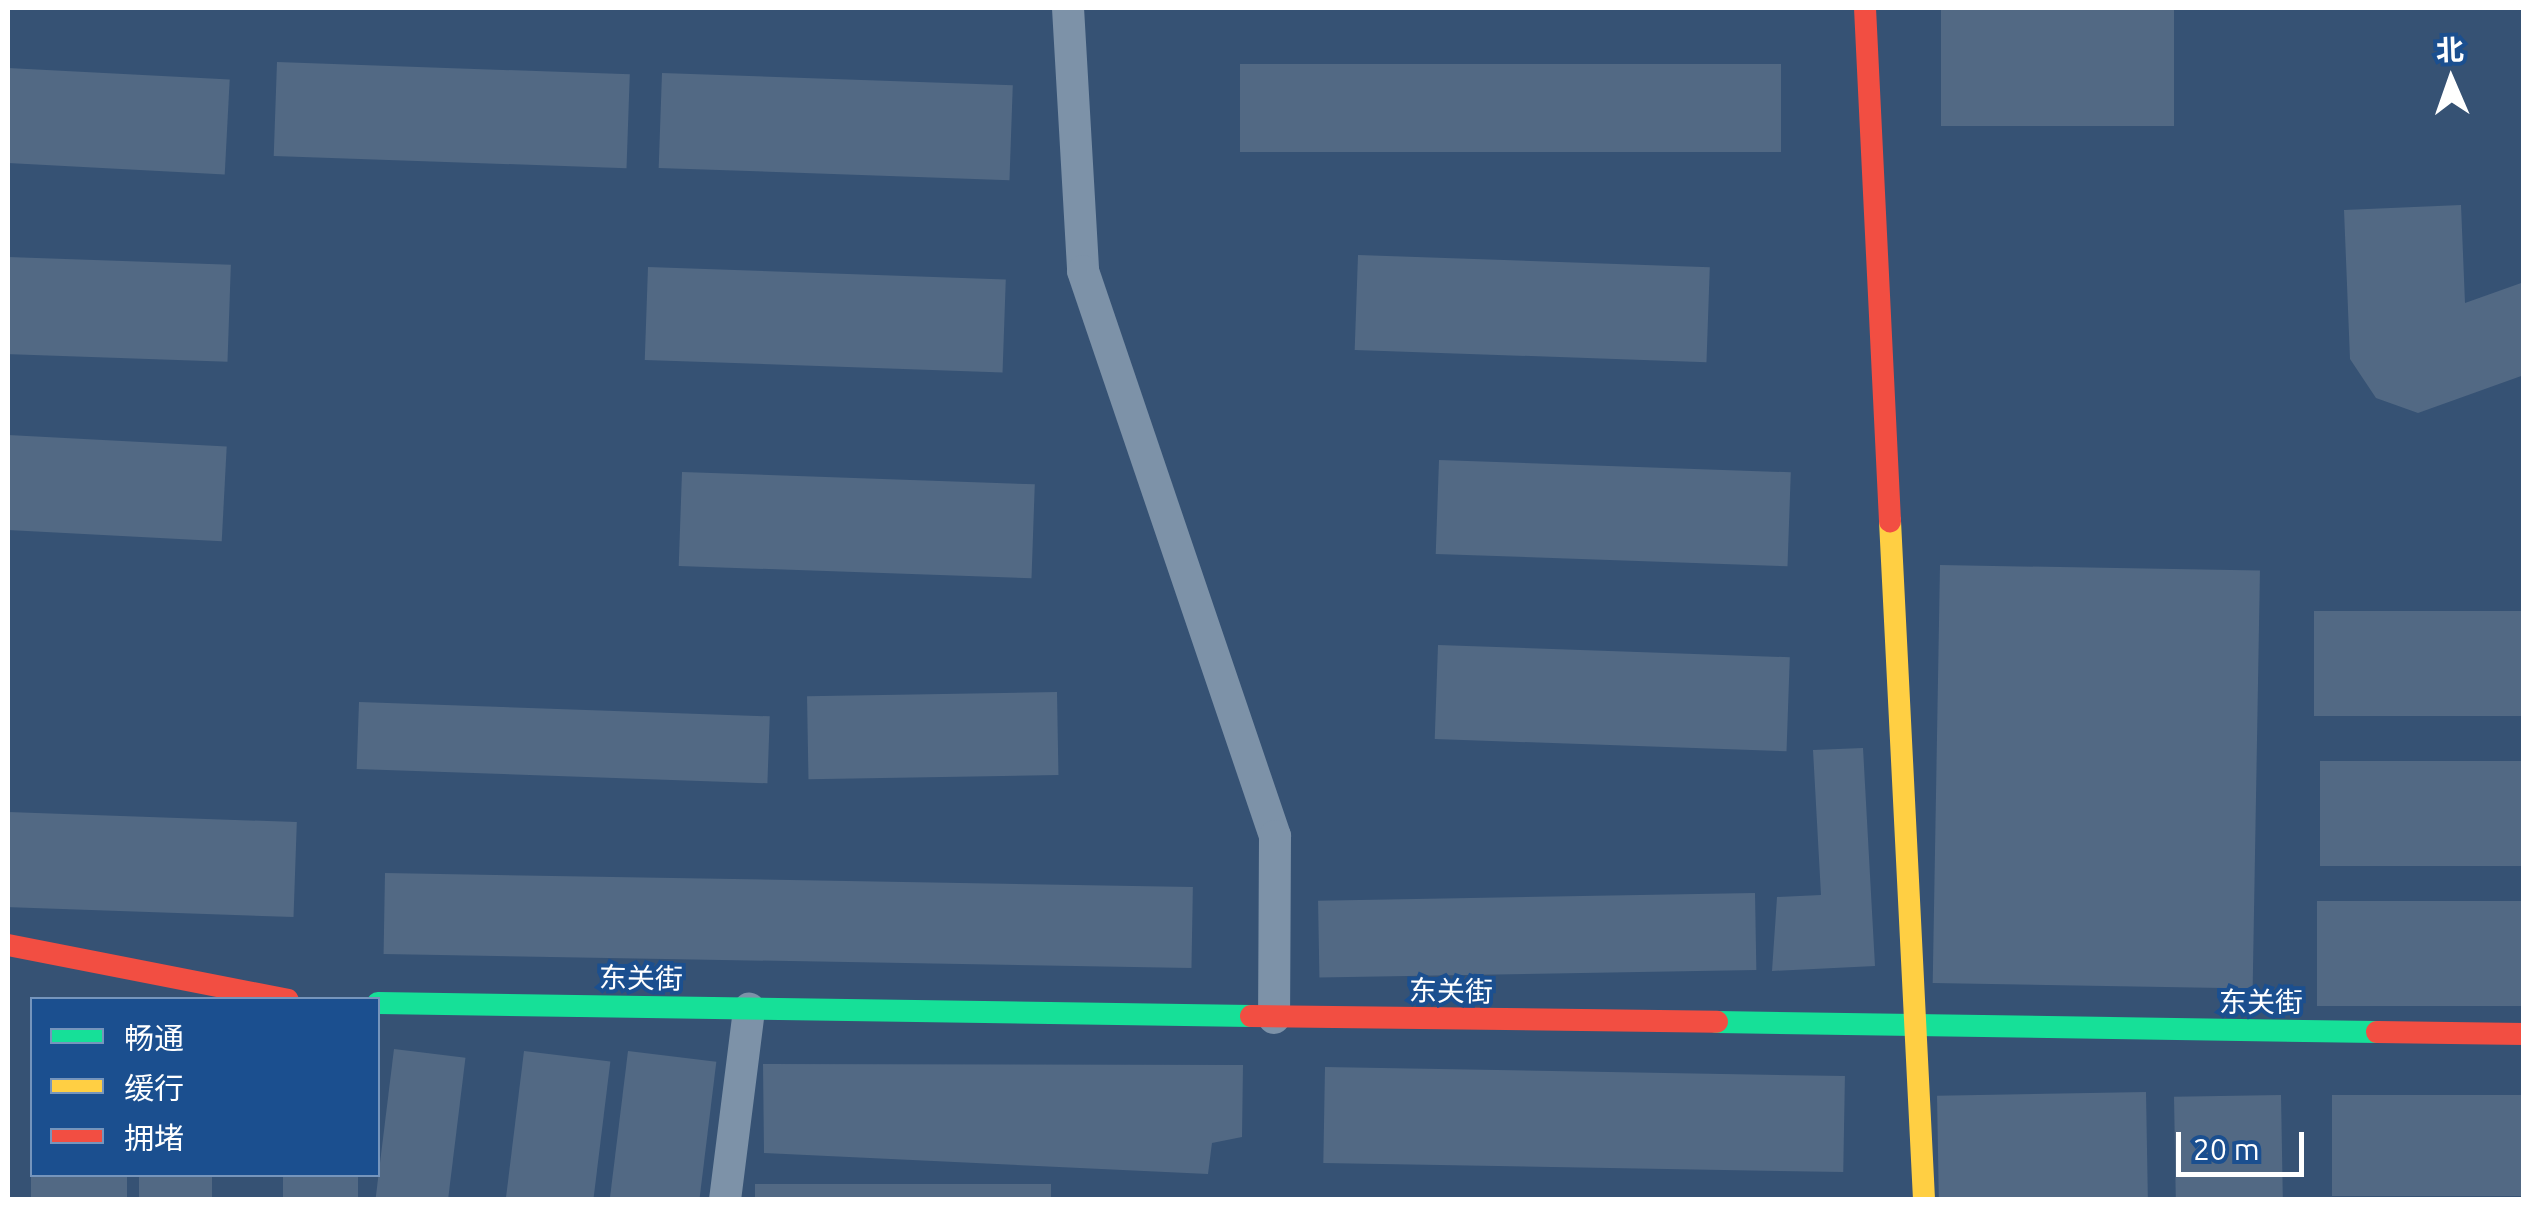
<!DOCTYPE html>
<meta charset="utf-8">
<style>
body{margin:0}
#map{position:relative;width:2531px;height:1207px;overflow:hidden;background:#365274;font-family:Ubuntu,"Noto Sans SC",sans-serif}
div>[style]{position:absolute}
.building>*{inset:0;background:#526984;transform-origin:0 0}
.street>*{height:32px;margin:-16px;padding:0 16px;transform-origin:16px;border-radius:16px;background:#7d92a8}
.fast>*{height:22px;margin:-11px;padding:0 11px;transform-origin:11px;border-radius:11px;background:#16e098}
.slow>*{height:22px;margin:-11px;padding:0 11px;transform-origin:11px;border-radius:11px;background:#ffcf43}
.jam>*{height:22px;margin:-11px;padding:0 11px;transform-origin:11px;border-radius:11px;background:#f24e42}
span{translate:-50% -50%;white-space:nowrap;text-align:center;line-height:1.15;-webkit-text-stroke:8px #1b4f8f;paint-order:stroke}
.street-label{font-size:28px;color:#fff}
.frame{position:absolute;inset:0;border:10px solid #fff;pointer-events:none}
.legend{position:absolute;left:30px;top:997px;width:350px;height:180px;box-sizing:border-box;background:#1b4f8f;border:2px solid #7695bc;margin:0;padding:12px 18px;list-style:none;font-size:30px;color:#fff}
.legend li{display:flex;align-items:center;gap:20px;height:50px}
.legend b{width:50px;border:2px solid #7695bc}
.north{position:absolute;left:2401px;top:30px;width:100px;height:100px;-webkit-text-stroke:8px #1b4f8f;paint-order:stroke;rotate:358deg;font-size:28px;font-weight:700;line-height:40px;text-align:center;color:#fff}
.north::after{content:'';display:block;margin:auto;width:35px;height:45px;background:#fff;clip-path:polygon(50% 0,100% 100%,50% 72%,0 100%)}
.scale{position:absolute;left:2176px;top:1132px;width:128px;height:45px;box-sizing:border-box;border:5px solid #fff;border-top:0;padding-left:12px;font-size:30px;line-height:35px;white-space:nowrap;color:#fff;-webkit-text-stroke:8px #1b4f8f;paint-order:stroke}
</style>
<div id="map">
<div class="building">
<div style="left:1941px;top:8px;width:233px;height:118px"></div>
<div style="left:277px;top:62px;width:353px;height:94px;rotate:2deg"></div>
<div style="left:1781px;top:64px;width:88px;height:541px;rotate:90deg"></div>
<div style="left:8px;top:68px;width:222px;height:95px;rotate:3deg"></div>
<div style="left:662px;top:73px;width:351px;height:95px;rotate:2deg"></div>
<div style="clip-path:polygon(2461px 205px,2465px 303px,2524px 282px,2524px 375px,2418px 413px,2376px 398px,2350px 359px,2344px 210px)"></div>
<div style="left:1358px;top:255px;width:352px;height:95px;rotate:2deg"></div>
<div style="left:8px;top:257px;width:223px;height:97px;rotate:2deg"></div>
<div style="left:648px;top:267px;width:358px;height:93px;rotate:2deg"></div>
<div style="left:8px;top:435px;width:219px;height:95px;rotate:3deg"></div>
<div style="left:1439px;top:460px;width:352px;height:94px;rotate:2deg"></div>
<div style="left:682px;top:472px;width:353px;height:94px;rotate:2deg"></div>
<div style="left:1940px;top:565px;width:320px;height:418px;rotate:1deg"></div>
<div style="left:2524px;top:611px;width:105px;height:210px;rotate:90deg"></div>
<div style="left:1438px;top:645px;width:352px;height:94px;rotate:2deg"></div>
<div style="left:1057px;top:692px;width:83px;height:250px;rotate:89deg"></div>
<div style="left:359px;top:702px;width:411px;height:67px;rotate:2deg"></div>
<div style="clip-path:polygon(1863px 748px,1875px 966px,1772px 971px,1777px 897px,1821px 895px,1813px 750px)"></div>
<div style="left:2524px;top:761px;width:105px;height:204px;rotate:90deg"></div>
<div style="left:8px;top:812px;width:289px;height:95px;rotate:2deg"></div>
<div style="left:385px;top:873px;width:808px;height:81px;rotate:1deg"></div>
<div style="left:1755px;top:893px;width:77px;height:437px;rotate:89deg"></div>
<div style="left:2524px;top:901px;width:105px;height:207px;rotate:90deg"></div>
<div style="left:394px;top:1049px;width:72px;height:152px;rotate:7deg"></div>
<div style="left:524px;top:1051px;width:87px;height:150px;rotate:7deg"></div>
<div style="left:628px;top:1051px;width:89px;height:151px;rotate:7deg"></div>
<div style="clip-path:polygon(763px 1064px,1243px 1065px,1242px 1137px,1212px 1143px,1208px 1174px,764px 1153px)"></div>
<div style="left:1325px;top:1067px;width:520px;height:96px;rotate:1deg"></div>
<div style="left:2146px;top:1092px;width:108px;height:209px;rotate:89deg"></div>
<div style="left:2281px;top:1095px;width:105px;height:107px;rotate:89deg"></div>
<div style="left:2524px;top:1095px;width:101px;height:192px;rotate:90deg"></div>
<div style="left:31px;top:1174px;width:96px;height:26px"></div>
<div style="left:139px;top:1174px;width:73px;height:26px"></div>
<div style="left:283px;top:1174px;width:75px;height:26px"></div>
<div style="left:755px;top:1184px;width:296px;height:16px"></div>
</div>
<div class="street">
<div style="left:1068px;top:8px;width:263px;rotate:86.7deg"></div>
<div style="left:1083px;top:271px;width:597px;rotate:71.23deg"></div>
<div style="left:1275px;top:836px;width:182px;rotate:90.3deg"></div>
<div style="left:725px;top:1200px;width:193px;rotate:-82.8deg"></div>
</div>
<div class="fast">
<div style="left:378px;top:1003px;width:873px;rotate:0.85deg"></div>
<div style="left:1717px;top:1022px;width:660px;rotate:0.87deg"></div>
</div>
<div class="slow">
<div style="left:1890px;top:521px;width:680px;rotate:87.13deg"></div>
</div>
<div class="jam">
<div style="left:1865px;top:8px;width:514px;rotate:87.21deg"></div>
<div style="left:8px;top:945px;width:285px;rotate:11.1deg"></div>
<div style="left:1251px;top:1016px;width:466px;rotate:0.7deg"></div>
<div style="left:2377px;top:1032px;width:147px;rotate:0.8deg"></div>
</div>
<div class="street-label">
<span style="left:641px;top:978px;rotate:1deg">东关街</span>
<span style="left:1451px;top:991px;rotate:1deg">东关街</span>
<span style="left:2261px;top:1002px">东关街</span>
</div>
<div class="frame"></div>
<ul class="legend">
<li><b style="height:12px;background:#16e098"></b>畅通</li>
<li><b style="height:12px;background:#ffcf43"></b>缓行</li>
<li><b style="height:12px;background:#f24e42"></b>拥堵</li>
</ul>
<div class="north">北</div>
<div class="scale">20 m</div>
</div>
